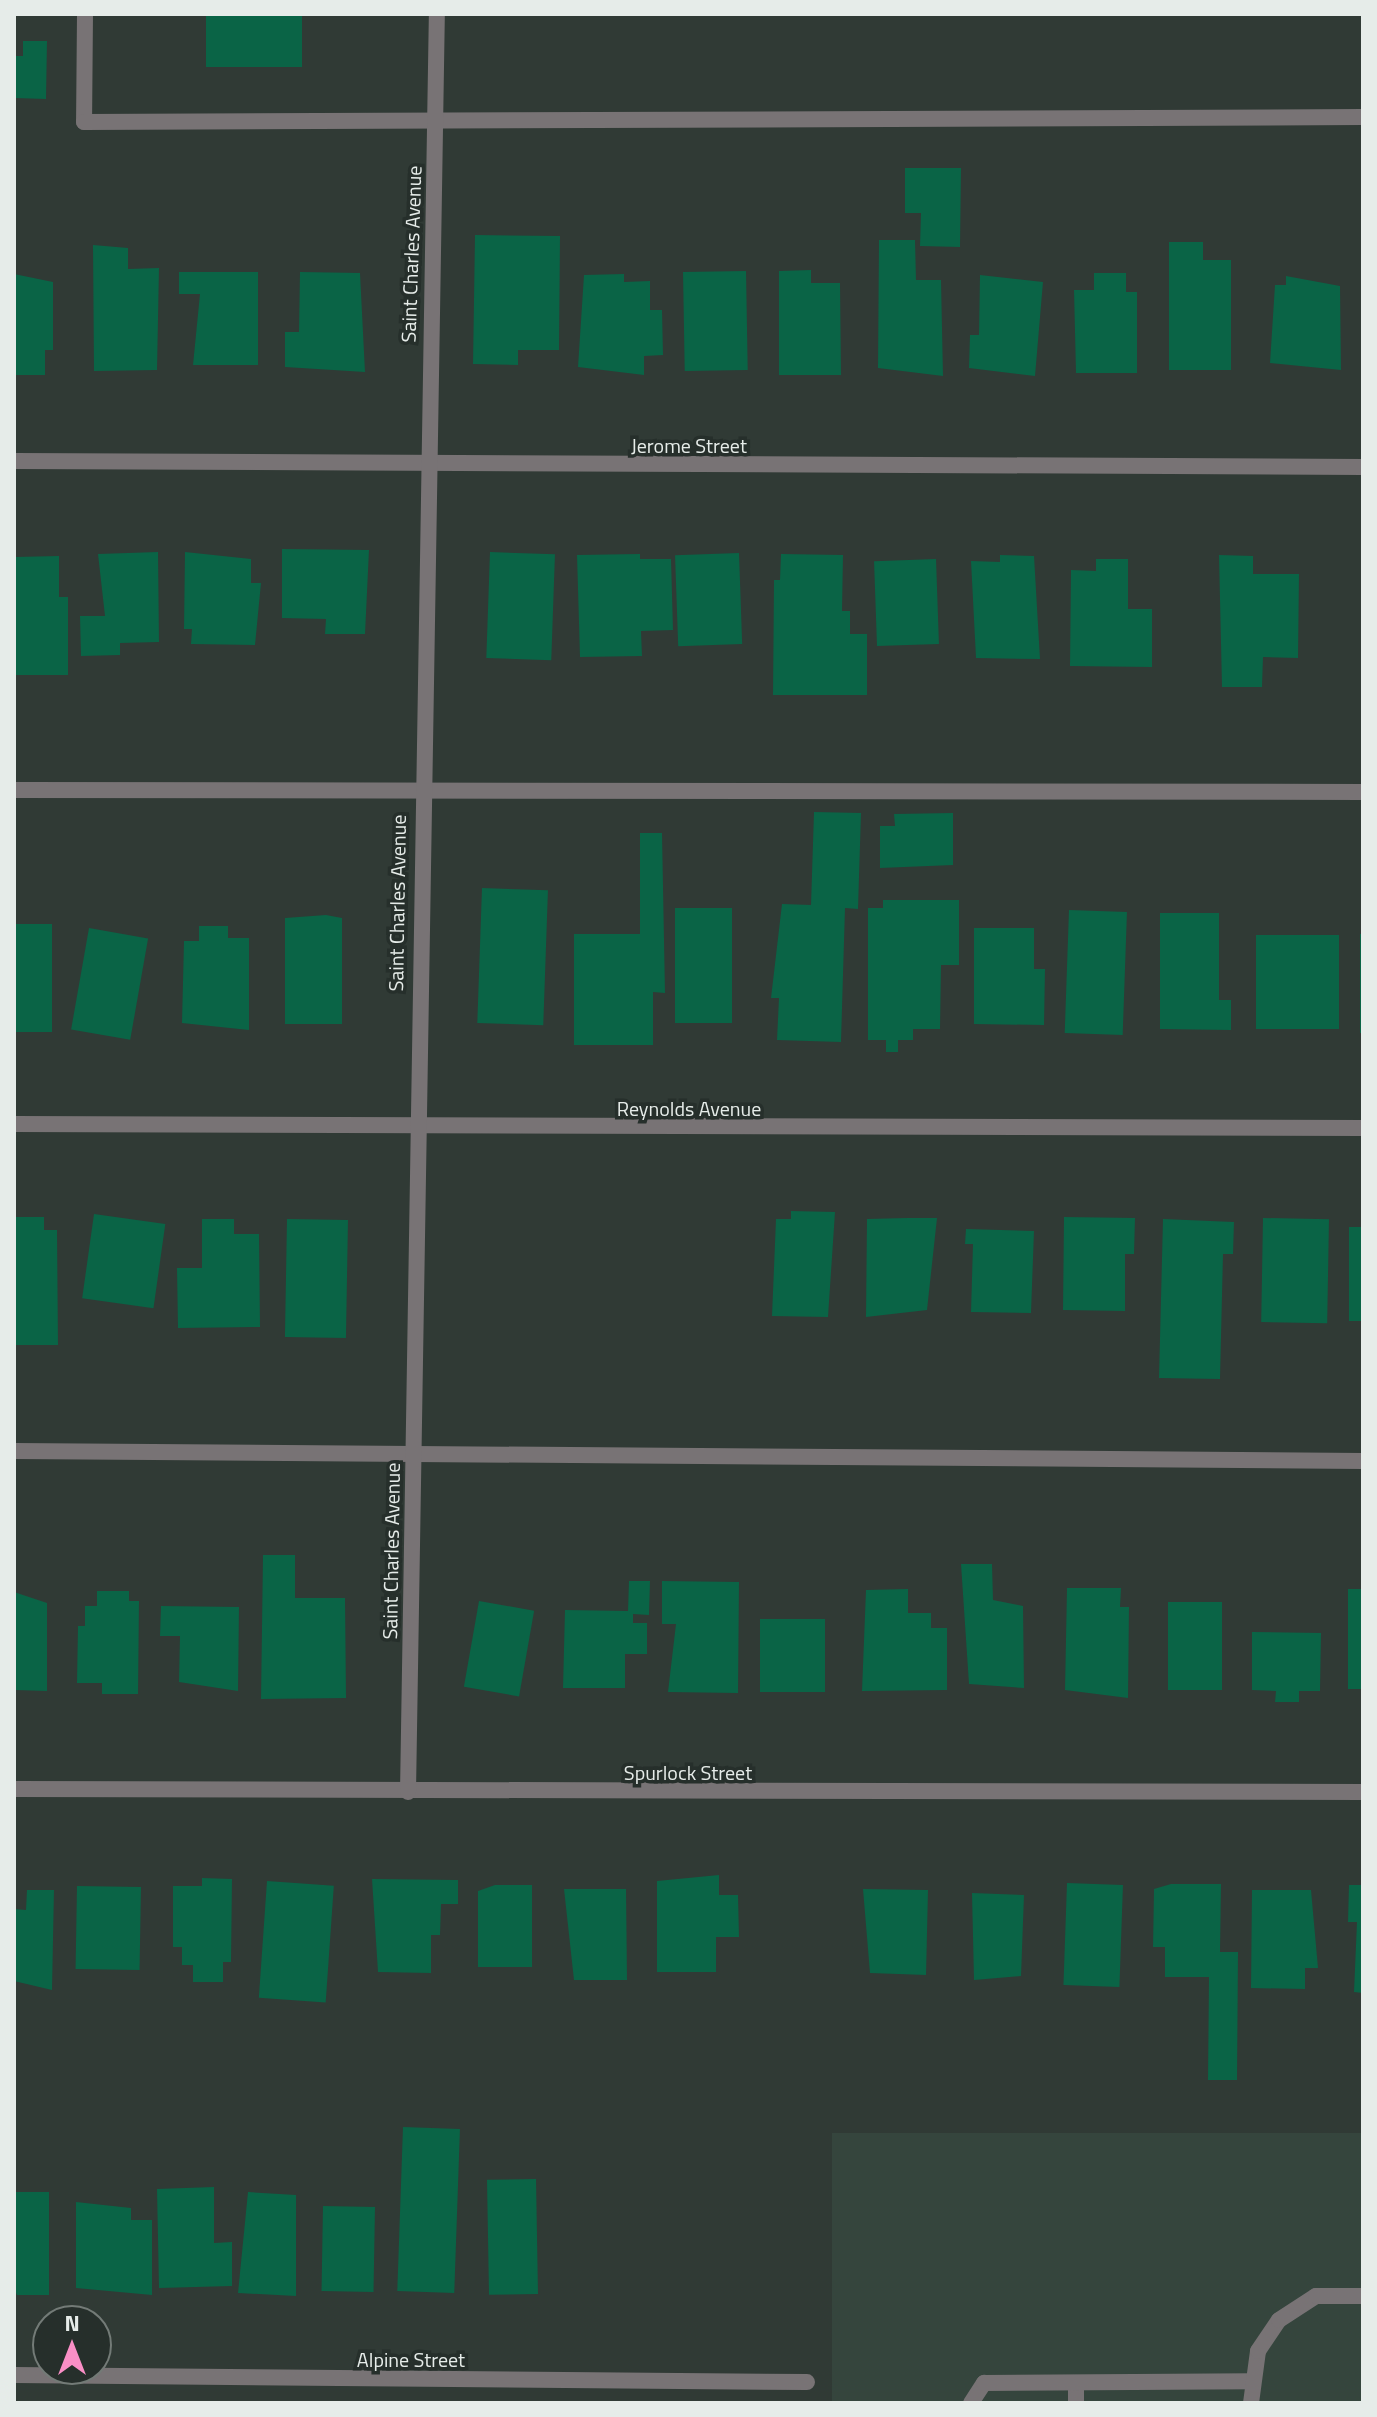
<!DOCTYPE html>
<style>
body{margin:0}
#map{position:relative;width:1377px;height:2417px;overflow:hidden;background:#303a35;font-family:"Titillium Web",sans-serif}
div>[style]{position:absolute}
.built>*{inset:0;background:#35453d;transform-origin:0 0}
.building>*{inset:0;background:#0a6446;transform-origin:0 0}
.service>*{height:16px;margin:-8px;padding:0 8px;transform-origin:8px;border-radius:8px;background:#787375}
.minor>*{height:16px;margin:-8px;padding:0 8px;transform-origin:8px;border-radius:8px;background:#787375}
span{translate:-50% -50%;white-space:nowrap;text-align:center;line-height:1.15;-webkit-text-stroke:7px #262f2b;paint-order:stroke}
.street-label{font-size:20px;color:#e6ece9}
.frame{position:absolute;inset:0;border:16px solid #e6ece9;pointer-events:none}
.north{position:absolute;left:32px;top:2305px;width:80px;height:80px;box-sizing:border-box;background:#262f2b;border:2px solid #737b77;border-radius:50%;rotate:0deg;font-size:22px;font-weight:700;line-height:32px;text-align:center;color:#e6ece9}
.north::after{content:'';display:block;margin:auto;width:28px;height:36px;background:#fa8fc6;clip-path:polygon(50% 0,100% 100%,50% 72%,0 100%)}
</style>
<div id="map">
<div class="built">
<div style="left:1363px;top:2133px;width:270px;height:531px;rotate:90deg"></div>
</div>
<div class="building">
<div style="left:206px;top:14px;width:96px;height:53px"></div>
<div style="clip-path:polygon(23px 41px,47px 41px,46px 99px,14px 98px,14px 56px,23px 56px)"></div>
<div style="clip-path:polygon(905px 168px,961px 168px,960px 247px,920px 246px,921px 213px,905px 213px)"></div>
<div style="clip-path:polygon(475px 235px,560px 236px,559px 350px,518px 350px,518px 365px,473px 364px)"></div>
<div style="clip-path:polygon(879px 240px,915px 240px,916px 280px,941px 280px,943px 376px,878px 368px)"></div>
<div style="clip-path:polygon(1169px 242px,1203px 242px,1203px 260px,1231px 260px,1231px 370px,1169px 370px)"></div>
<div style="clip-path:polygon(93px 245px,128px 248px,128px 269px,159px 268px,157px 370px,94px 371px)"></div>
<div style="clip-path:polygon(811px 270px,811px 283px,840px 283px,841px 375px,779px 375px,779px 271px)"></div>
<div style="left:746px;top:271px;width:99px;height:63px;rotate:89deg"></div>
<div style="clip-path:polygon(179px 272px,258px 272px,258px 365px,193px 365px,200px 294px,179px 294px)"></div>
<div style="clip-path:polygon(300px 272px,360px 273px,365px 372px,285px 367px,285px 332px,299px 332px)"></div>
<div style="clip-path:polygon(1094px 273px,1126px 273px,1126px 292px,1137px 292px,1137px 373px,1076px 373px,1074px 290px,1094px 290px)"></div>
<div style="clip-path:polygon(14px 274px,53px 282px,53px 350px,45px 350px,45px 375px,14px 375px)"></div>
<div style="clip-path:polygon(624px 274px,624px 282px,650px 281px,650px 310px,662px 310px,663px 355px,644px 356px,644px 375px,578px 367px,584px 275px)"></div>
<div style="clip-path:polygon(980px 275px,1043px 282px,1035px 376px,969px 368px,970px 335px,979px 335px)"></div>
<div style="clip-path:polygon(1286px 276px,1340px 286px,1341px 370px,1270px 363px,1275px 285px,1286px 285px)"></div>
<div style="clip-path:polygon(282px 549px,369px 550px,365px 634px,325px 634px,326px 619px,282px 618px)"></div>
<div style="clip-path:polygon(158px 552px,159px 642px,120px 643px,120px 655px,81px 656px,80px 616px,105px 616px,98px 554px)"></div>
<div style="clip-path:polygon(185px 552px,251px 559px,251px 583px,261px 583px,255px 645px,191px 644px,192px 629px,184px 629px)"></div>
<div style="left:490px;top:552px;width:65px;height:106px;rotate:2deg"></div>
<div style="left:739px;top:553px;width:91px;height:64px;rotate:88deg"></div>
<div style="clip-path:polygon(640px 554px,640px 559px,671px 559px,673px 630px,641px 631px,642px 656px,580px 657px,577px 555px)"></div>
<div style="clip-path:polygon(781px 554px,843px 555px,842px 611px,850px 611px,850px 634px,867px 634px,867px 695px,773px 695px,774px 580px,780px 580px)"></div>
<div style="clip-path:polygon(1000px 555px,1034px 556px,1040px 659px,976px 658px,971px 561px,1000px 562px)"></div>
<div style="clip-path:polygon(1219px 555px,1253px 556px,1253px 574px,1299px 574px,1298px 658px,1263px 657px,1262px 687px,1222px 687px)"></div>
<div style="clip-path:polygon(59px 556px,59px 597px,68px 597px,68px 675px,14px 675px,15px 557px)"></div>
<div style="left:936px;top:559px;width:85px;height:62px;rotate:88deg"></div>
<div style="clip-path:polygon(1096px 559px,1128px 559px,1128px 609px,1152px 609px,1152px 667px,1070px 666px,1071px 570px,1096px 571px)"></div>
<div style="clip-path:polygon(814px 812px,861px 813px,858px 909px,845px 908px,841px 1042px,777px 1040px,779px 998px,771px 998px,782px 904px,811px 905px)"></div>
<div style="clip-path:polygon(953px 813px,953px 865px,880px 868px,880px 826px,895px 826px,894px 814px)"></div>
<div style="clip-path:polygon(640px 833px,662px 833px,665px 993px,653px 992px,653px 1045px,574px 1045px,574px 934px,640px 934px)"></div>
<div style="left:482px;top:888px;width:66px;height:135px;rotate:2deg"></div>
<div style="clip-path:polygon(883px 900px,959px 900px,959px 965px,941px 965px,940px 1029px,913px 1029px,913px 1040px,898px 1040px,898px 1052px,886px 1052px,886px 1040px,868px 1040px,868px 908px,883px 908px)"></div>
<div style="left:675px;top:908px;width:57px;height:115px"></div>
<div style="left:1069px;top:910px;width:58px;height:123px;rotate:2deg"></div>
<div style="clip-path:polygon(1160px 913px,1219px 913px,1219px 1000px,1231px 1000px,1231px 1030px,1160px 1029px)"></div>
<div style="clip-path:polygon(326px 915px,342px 918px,342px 1024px,285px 1024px,285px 918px)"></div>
<div style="left:14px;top:924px;width:38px;height:108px"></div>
<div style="clip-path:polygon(199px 926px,228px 926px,228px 938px,249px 938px,249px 1030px,182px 1023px,184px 941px,199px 941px)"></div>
<div style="left:89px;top:928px;width:60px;height:103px;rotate:10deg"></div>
<div style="clip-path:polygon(974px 928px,1034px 928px,1034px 969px,1045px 969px,1044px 1025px,974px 1024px)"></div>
<div style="left:1360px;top:934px;width:3px;height:99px"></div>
<div style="left:1256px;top:935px;width:83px;height:94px"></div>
<div style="clip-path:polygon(791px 1211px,835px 1212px,828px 1317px,772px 1316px,776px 1219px,791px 1219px)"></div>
<div style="left:94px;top:1214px;width:72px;height:85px;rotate:8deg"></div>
<div style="clip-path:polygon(14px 1217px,44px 1217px,44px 1230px,57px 1230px,58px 1345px,14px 1345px)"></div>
<div style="clip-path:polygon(1064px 1217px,1135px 1218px,1134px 1254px,1125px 1254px,1125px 1311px,1063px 1310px)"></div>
<div style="clip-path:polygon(907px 1218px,937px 1218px,927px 1310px,866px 1317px,867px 1219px)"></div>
<div style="left:1263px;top:1218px;width:66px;height:104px;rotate:1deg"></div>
<div style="clip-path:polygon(202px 1219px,234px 1219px,234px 1234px,259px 1234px,260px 1327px,178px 1328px,177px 1268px,202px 1268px)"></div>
<div style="left:287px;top:1219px;width:61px;height:118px;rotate:1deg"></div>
<div style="clip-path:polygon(1163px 1219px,1234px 1222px,1233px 1254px,1223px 1254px,1220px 1379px,1159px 1378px)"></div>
<div style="left:1349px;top:1227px;width:14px;height:94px"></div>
<div style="clip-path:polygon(966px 1229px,1034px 1231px,1031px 1313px,971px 1312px,973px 1244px,965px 1244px)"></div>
<div style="clip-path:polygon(263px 1555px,295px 1555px,295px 1598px,345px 1598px,346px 1698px,261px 1699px)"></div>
<div style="clip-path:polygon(961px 1564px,992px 1564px,993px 1600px,1023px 1606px,1024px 1688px,969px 1684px)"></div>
<div style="clip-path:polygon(629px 1581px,650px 1581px,649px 1615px,633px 1614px,633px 1623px,647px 1623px,647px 1654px,625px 1654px,625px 1688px,563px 1688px,565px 1610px,628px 1611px)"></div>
<div style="clip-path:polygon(662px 1581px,739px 1582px,738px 1693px,668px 1692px,676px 1624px,662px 1624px)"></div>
<div style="clip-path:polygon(1067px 1588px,1121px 1588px,1120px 1607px,1129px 1607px,1128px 1698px,1065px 1690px)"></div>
<div style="clip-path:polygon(908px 1589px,908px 1613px,931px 1613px,931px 1628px,947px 1628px,947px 1690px,862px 1691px,866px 1590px)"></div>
<div style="left:1348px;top:1589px;width:15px;height:100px"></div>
<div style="clip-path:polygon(97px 1591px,129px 1591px,129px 1601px,139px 1601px,138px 1694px,102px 1694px,102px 1683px,77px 1683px,78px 1626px,85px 1626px,85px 1606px,97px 1606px)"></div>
<div style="clip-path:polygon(14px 1592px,47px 1603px,47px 1691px,15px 1690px)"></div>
<div style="left:479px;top:1601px;width:56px;height:87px;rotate:10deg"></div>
<div style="left:1168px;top:1602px;width:54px;height:88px"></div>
<div style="clip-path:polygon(161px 1606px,239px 1607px,238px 1691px,179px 1682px,180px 1636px,160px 1636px)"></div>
<div style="left:760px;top:1619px;width:65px;height:73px"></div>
<div style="clip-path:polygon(1252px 1632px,1321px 1633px,1320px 1691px,1299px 1691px,1299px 1702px,1275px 1702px,1276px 1691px,1252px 1690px)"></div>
<div style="clip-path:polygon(719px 1875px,719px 1895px,738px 1895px,739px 1937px,716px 1937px,716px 1972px,657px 1972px,657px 1881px)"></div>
<div style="clip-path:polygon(202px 1878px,232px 1879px,231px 1962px,223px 1962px,223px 1982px,193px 1982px,193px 1965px,182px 1965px,182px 1947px,173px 1947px,173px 1886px,202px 1886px)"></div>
<div style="clip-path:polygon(372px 1879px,458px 1880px,458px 1904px,441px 1904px,440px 1935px,431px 1935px,431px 1973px,378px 1972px)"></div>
<div style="left:267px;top:1881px;width:67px;height:117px;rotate:4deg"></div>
<div style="left:1067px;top:1883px;width:56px;height:102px;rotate:2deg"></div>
<div style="clip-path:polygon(1171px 1884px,1221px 1884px,1220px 1952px,1238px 1952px,1237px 2080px,1208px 2080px,1209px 1977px,1165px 1977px,1165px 1947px,1153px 1947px,1154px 1889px)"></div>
<div style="clip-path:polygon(495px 1885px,532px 1885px,532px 1967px,478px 1967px,478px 1891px)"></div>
<div style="clip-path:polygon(1349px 1885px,1363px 1885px,1363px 1993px,1354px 1992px,1357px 1922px,1348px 1922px)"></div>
<div style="left:77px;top:1886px;width:64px;height:83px;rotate:1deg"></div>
<div style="clip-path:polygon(564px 1889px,626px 1889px,627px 1980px,574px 1980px)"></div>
<div style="clip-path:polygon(863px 1889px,928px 1890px,926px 1975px,870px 1973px)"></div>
<div style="clip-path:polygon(27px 1890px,54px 1890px,52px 1990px,14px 1981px,14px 1909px,26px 1910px)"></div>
<div style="clip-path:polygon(1252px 1890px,1311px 1890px,1318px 1968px,1305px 1968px,1305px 1989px,1251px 1988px)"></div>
<div style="clip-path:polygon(972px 1893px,1024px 1895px,1021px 1976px,974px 1980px)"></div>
<div style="left:403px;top:2127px;width:57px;height:164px;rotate:2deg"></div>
<div style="left:536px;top:2179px;width:115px;height:49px;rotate:89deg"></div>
<div style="clip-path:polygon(214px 2187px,214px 2243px,232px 2242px,232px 2286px,159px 2288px,157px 2189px)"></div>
<div style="clip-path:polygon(14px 2192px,49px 2192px,49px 2295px,17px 2295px,14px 2288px)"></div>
<div style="clip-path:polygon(248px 2192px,296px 2195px,296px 2296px,238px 2293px)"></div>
<div style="clip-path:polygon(76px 2202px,131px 2208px,131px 2220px,152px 2220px,152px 2295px,76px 2288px)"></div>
<div style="left:323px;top:2206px;width:52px;height:85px;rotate:1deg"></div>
</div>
<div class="service">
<div style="left:85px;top:14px;width:108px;rotate:90.5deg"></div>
<div style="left:84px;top:122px;width:1279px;rotate:-0.22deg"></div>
<div style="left:14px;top:790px;width:1349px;rotate:0.08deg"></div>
<div style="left:14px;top:1451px;width:1349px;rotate:0.42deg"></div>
<div style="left:1076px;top:2383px;width:20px;rotate:90deg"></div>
<div style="left:971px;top:2403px;width:24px;rotate:-57deg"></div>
<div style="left:984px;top:2383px;width:267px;rotate:-0.4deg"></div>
<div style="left:1251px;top:2403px;width:52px;rotate:-82.3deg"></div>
<div style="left:1258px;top:2351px;width:37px;rotate:-56deg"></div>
<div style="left:1279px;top:2320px;width:44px;rotate:-33deg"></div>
<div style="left:1316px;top:2296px;width:47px"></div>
</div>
<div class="minor">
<div style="left:14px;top:461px;width:1349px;rotate:0.25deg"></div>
<div style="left:14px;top:1124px;width:1349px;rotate:0.17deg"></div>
<div style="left:14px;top:1789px;width:1349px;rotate:0.13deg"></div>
<div style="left:408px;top:1792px;width:1778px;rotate:-89.07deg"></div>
<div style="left:14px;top:2375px;width:793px;rotate:0.51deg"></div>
</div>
<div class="street-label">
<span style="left:411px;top:254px;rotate:-88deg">Saint Charles Avenue</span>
<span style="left:689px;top:445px">Jerome Street</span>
<span style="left:397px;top:903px;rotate:-89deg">Saint Charles Avenue</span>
<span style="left:689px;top:1108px">Reynolds Avenue</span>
<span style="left:391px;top:1551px;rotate:-89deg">Saint Charles Avenue</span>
<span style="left:688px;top:1772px">Spurlock Street</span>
<span style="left:411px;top:2359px">Alpine Street</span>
</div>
<div class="frame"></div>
<div class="north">N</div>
</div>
